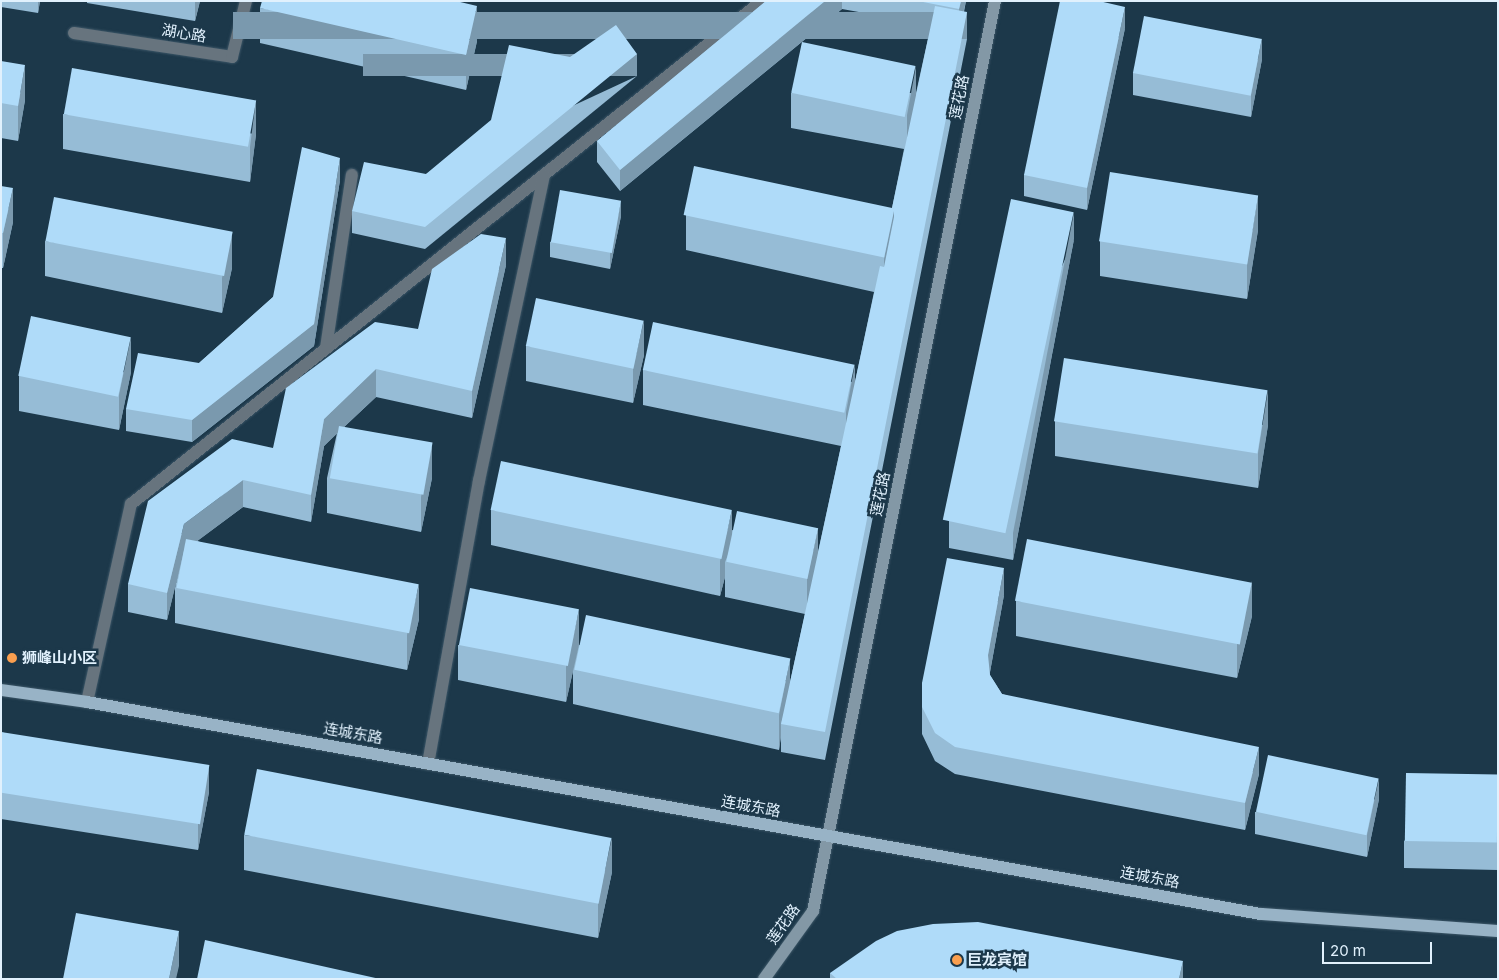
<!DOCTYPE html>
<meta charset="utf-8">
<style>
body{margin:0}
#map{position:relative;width:1499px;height:980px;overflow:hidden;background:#1c384a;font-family:Inter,"Noto Sans SC",sans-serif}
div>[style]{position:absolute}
.roads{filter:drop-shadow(0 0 1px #3c5667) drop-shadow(0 0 1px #3c5667)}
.lane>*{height:12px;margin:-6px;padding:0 6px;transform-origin:6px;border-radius:6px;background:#67747e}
.secondary>*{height:12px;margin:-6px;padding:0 6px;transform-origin:6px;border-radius:6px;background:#8398a6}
.primary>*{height:12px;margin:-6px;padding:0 6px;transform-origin:6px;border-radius:6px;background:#98b3c6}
.wall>*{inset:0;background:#96bcd6}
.shaded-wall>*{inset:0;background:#7a99ae;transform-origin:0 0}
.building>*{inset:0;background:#afdbf9;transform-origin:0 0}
.dots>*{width:14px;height:14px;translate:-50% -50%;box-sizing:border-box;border:2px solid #1c384a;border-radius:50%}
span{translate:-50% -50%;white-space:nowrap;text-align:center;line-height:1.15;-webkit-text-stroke:5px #1c384a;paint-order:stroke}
.street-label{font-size:15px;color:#e1f1fd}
.poi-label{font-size:15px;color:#e1f1fd;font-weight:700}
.left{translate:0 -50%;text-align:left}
.frame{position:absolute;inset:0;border:2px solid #e1f1fd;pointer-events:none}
.scale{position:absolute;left:1322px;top:942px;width:110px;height:22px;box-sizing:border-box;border:2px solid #e1f1fd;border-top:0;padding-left:6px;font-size:15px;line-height:18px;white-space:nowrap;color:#e1f1fd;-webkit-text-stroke:4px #1c384a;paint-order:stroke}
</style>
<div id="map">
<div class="roads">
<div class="lane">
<div style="left:74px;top:33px;width:160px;rotate:8.6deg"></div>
<div style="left:232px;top:57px;width:58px;rotate:-76deg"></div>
<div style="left:326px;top:348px;width:175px;rotate:-81.5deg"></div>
<div style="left:87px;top:702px;width:203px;rotate:-77.5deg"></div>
<div style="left:131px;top:504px;width:807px;rotate:-38.56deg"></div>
<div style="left:428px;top:764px;width:288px;rotate:-79.8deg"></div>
<div style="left:479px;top:481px;width:313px;rotate:-78deg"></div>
</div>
<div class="secondary">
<div style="left:764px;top:979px;width:84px;rotate:-54.2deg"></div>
<div style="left:813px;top:911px;width:928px;rotate:-78.69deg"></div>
</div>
<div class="primary">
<div style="left:1px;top:690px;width:87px;rotate:7.9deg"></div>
<div style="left:87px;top:702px;width:1193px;rotate:10.24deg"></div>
<div style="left:1261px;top:914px;width:238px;rotate:4.1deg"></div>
</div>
</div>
<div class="wall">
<div style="clip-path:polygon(1px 1px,40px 1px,38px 13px,1px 7px)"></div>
<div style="clip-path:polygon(87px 1px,200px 1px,195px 21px,87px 3px)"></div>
<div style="clip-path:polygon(766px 1px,966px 1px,964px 12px,967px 39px,825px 760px,781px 752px,781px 736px,779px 750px,573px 704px,573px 671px,566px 702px,458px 680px,458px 645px,579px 645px,790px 682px,805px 614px,725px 597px,725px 577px,720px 596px,491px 545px,491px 510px,732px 530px,818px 552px,841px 446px,643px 405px,643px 370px,855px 382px,874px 292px,686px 250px,686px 215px,892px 208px,904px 149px,791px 128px,791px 93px,916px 93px,931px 25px,842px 9px,620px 191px,597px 162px,597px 141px)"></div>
<div style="clip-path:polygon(260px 8px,477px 41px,466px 90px,260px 43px)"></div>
<div style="clip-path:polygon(1125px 28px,1087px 210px,1024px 196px,1024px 175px)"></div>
<div style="clip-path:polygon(1262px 59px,1251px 117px,1133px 95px,1133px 73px)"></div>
<div style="clip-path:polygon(1px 61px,25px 100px,18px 141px,1px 138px)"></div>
<div style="clip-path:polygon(637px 76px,425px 249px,352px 233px,352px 211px,426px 174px)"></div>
<div style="clip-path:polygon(63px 114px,256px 134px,250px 182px,63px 149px)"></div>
<div style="clip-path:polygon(340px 180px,314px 346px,192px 442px,126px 431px,126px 409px,199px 363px,273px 297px)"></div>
<div style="clip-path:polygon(1px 186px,13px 222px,3px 268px,1px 268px)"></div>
<div style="clip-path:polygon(621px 216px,610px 269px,550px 257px,550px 242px)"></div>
<div style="clip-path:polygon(1258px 230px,1247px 299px,1100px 276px,1100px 241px)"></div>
<div style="clip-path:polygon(1074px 239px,1013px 560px,949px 548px,949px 521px)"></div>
<div style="clip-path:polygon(45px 241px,232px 268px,222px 313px,45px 276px)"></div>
<div style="clip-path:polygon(506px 265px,472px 418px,376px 397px,344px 427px,432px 478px,421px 532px,327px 513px,327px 478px,337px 433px,324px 446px,311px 522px,243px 507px,197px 541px,419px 619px,407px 670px,175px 623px,175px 588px,179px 570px,167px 620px,128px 612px,128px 584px,273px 448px,418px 329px)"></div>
<div style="clip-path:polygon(526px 346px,644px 355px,633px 403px,526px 381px)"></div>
<div style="clip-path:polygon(131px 372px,119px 430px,19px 411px,19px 376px)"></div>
<div style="clip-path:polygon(1055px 421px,1268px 425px,1258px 488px,1055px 456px)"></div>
<div style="clip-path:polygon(1004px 595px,990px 672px,990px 675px,1002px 694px,1259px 774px,1245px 830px,955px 774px,935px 761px,922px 734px,922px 683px)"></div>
<div style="clip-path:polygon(1016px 601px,1252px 616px,1237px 678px,1016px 636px)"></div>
<div style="clip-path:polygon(1px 732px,209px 792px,198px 850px,1px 819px)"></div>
<div style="clip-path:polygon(1498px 775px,1498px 870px,1404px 868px,1404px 841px)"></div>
<div style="clip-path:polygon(1379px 799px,1367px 857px,1255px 834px,1255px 812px)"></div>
<div style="clip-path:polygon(244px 835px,612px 872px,598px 938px,244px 870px)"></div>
<div style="clip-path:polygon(830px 973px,1183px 979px,830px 979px)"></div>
</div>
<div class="shaded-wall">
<div style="clip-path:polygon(38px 1px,40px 1px,38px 13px)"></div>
<div style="clip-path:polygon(195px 1px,200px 1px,195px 21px)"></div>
<div style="clip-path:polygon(825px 1px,842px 1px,842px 9px,620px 191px,620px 170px)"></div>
<div style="clip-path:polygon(961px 1px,966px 1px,959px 30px,959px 9px)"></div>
<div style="clip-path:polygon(477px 6px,477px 41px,466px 90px,466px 55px)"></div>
<div style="clip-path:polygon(1125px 7px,1125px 28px,1087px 210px,1087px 188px)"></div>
<div style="left:967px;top:12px;width:27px;height:734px;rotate:90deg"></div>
<div style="clip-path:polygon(1262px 38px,1262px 59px,1251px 117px,1251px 95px)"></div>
<div style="left:637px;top:54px;width:22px;height:274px;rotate:90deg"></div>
<div style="clip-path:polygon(25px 65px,25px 100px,18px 141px,18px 106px)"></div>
<div style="clip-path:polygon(916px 66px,916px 101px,907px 150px,907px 115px)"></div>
<div style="clip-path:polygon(256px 99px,256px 134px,250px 182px,250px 147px)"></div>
<div style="clip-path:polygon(340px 158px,340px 180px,314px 346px,192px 442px,192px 420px,314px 324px)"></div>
<div style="clip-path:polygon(13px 188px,13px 222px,3px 268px,3px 233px)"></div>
<div style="clip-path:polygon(1258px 195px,1258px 230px,1247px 299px,1247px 264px)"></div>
<div style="clip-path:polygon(621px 201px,621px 216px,610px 269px,610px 254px)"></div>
<div style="clip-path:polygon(894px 209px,894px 244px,884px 294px,884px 259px)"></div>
<div style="clip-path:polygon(1074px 212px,1074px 239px,1013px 560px,1013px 533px)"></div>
<div style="clip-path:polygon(232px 233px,232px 268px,222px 313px,222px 278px)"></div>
<div style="clip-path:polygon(506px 238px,506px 265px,472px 418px,472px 391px)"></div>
<div style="clip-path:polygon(644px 320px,644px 355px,633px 403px,633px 368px)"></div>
<div style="clip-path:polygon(131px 337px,131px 372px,119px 430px,119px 395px)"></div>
<div style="clip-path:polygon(855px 364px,855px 399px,846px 447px,846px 412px)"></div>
<div style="clip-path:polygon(376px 369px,376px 397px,324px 446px,311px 522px,311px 495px,324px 419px)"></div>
<div style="clip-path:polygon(1268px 390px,1268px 425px,1258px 488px,1258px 453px)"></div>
<div style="clip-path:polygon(432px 443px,432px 478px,421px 532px,421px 497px)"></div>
<div style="clip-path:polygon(243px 480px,243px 507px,184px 551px,167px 620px,167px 593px,184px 524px)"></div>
<div style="clip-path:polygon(732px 510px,732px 545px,725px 562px,725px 577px,720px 596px,720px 561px)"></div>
<div style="clip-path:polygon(818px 528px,818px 563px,807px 614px,807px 579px)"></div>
<div style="clip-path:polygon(1004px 568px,1004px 595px,988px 683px,988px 655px)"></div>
<div style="clip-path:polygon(1252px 581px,1252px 616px,1237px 678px,1237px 643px)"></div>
<div style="clip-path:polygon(419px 584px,419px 619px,407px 670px,407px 635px)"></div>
<div style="clip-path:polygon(579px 610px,579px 645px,566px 702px,566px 667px)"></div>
<div style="clip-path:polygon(790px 659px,790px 694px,781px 724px,781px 736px,779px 750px,779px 715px)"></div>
<div style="clip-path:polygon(1259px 747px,1259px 774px,1245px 830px,1245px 803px)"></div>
<div style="clip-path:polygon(209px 765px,209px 792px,198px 850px,198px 823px)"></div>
<div style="clip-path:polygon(1379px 778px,1379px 799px,1367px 857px,1367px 835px)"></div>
<div style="clip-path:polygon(612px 837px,612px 872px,598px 938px,598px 903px)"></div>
<div style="clip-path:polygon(179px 931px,179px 966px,176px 979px,169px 979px)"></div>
<div style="clip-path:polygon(1183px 961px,1183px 979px,1179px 979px)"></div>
</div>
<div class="building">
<div style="clip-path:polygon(262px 1px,456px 1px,477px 6px,466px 55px,260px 8px)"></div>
<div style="clip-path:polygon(766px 1px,825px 1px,620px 170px,597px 141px)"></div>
<div style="clip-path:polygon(918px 1px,961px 1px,959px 9px)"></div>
<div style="clip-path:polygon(1060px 1px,1099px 1px,1125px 7px,1087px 188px,1024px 175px)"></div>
<div style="clip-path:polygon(935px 6px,967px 12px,825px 732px,781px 724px,880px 266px,884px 267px,894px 217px,894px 209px,892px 208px)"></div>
<div style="left:1144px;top:16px;width:120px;height:58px;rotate:11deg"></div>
<div style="clip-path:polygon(616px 25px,637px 54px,425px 227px,352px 211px,364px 162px,426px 174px,491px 120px,509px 45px,570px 57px)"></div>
<div style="left:802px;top:42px;width:116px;height:52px;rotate:12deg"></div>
<div style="clip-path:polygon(1px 61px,25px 65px,18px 106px,1px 103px)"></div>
<div style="left:72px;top:68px;width:187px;height:47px;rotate:10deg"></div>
<div style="clip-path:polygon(302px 147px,340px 158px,314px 324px,192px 420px,126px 409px,138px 353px,199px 363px,273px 297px)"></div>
<div style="left:694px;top:166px;width:205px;height:50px;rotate:12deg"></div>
<div style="left:1110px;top:172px;width:150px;height:70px;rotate:9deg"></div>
<div style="clip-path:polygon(1px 186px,13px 188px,3px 233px,1px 233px)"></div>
<div style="left:560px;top:190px;width:62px;height:53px;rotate:10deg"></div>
<div style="left:54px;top:197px;width:182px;height:45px;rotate:11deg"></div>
<div style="left:1011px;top:199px;width:64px;height:328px;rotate:12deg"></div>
<div style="clip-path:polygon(481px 234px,506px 238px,472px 391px,376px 369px,324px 419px,311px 495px,243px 480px,184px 524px,167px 593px,128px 584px,148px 501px,232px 439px,273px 448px,286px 388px,375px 322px,418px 329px,432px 269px)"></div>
<div style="left:536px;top:298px;width:110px;height:49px;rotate:12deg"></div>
<div style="left:31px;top:316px;width:102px;height:61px;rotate:12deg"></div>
<div style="left:653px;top:322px;width:206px;height:49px;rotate:12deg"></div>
<div style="left:1064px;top:358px;width:206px;height:64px;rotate:9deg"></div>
<div style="left:339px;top:426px;width:95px;height:53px;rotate:10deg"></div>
<div style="left:501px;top:461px;width:236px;height:50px;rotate:12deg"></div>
<div style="left:737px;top:511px;width:83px;height:52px;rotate:12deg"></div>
<div style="left:186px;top:539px;width:237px;height:50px;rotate:11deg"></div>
<div style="left:1027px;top:539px;width:229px;height:63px;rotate:11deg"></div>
<div style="clip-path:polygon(947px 558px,1004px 568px,988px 655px,990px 675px,1002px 694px,1259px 747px,1245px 803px,955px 747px,935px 733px,922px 707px,922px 683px)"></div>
<div style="left:470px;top:588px;width:111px;height:58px;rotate:11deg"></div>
<div style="left:586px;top:615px;width:209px;height:56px;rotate:12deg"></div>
<div style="left:1px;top:732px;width:211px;height:60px;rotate:9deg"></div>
<div style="left:1268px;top:755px;width:113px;height:58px;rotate:12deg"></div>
<div style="left:257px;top:769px;width:361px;height:67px;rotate:11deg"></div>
<div style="left:1406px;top:773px;width:92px;height:68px;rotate:1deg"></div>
<div style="clip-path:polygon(76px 913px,179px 931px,169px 979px,63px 979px)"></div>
<div style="clip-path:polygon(978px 922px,1183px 961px,1179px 979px,837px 979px,830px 973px,876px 941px,897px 931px,933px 924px)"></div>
<div style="clip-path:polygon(205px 940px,380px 979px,197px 979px)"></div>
</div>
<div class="dots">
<div style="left:12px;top:658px;background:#fa9f4f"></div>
<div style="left:957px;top:960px;background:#fa9f4f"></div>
</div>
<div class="street-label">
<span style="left:184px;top:33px;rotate:9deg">湖心路</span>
<span style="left:959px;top:97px;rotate:-79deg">莲花路</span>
<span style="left:880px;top:494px;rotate:-79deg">莲花路</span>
<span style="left:353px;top:733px;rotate:10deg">连城东路</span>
<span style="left:751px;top:806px;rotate:10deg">连城东路</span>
<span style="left:1150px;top:877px;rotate:10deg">连城东路</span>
<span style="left:783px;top:924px;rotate:-55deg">莲花路</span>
</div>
<div class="poi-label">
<span class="left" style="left:22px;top:658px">狮峰山小区</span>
<span class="left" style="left:967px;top:960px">巨龙宾馆</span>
</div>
<div class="frame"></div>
<div class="scale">20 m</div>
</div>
